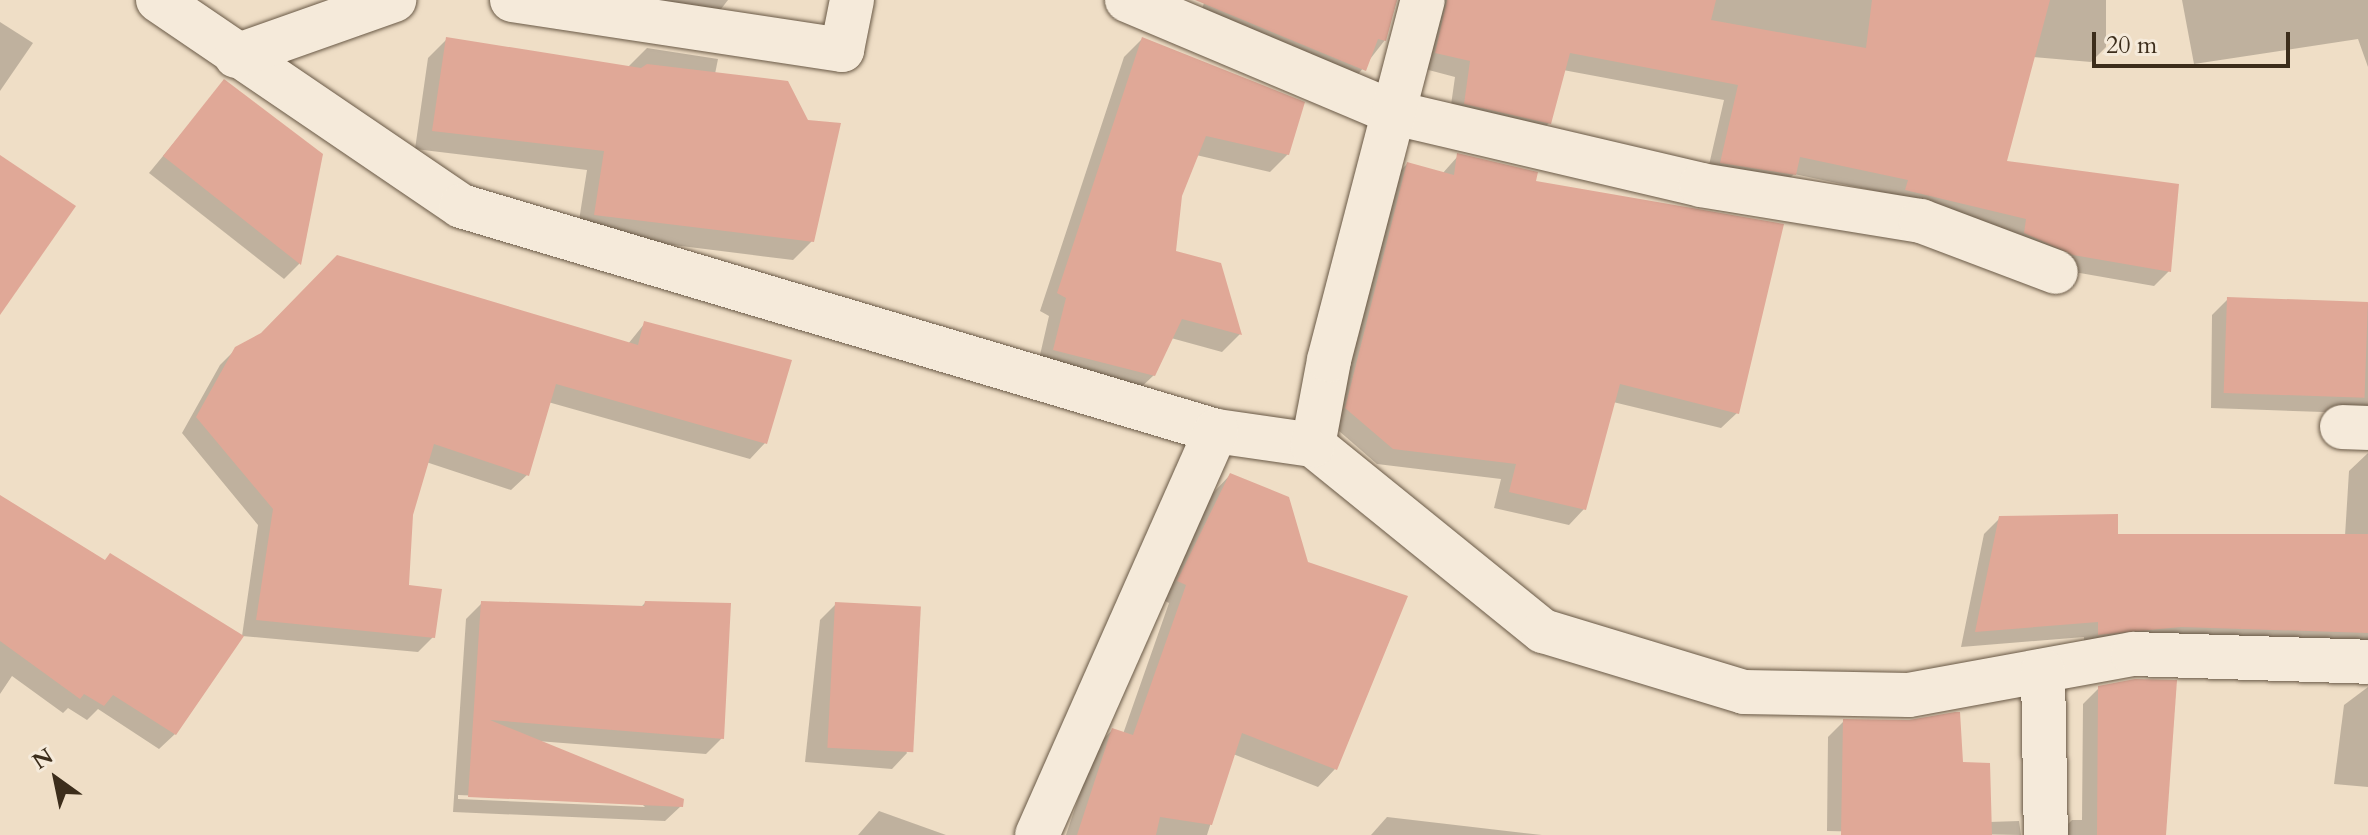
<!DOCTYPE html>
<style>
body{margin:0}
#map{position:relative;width:2368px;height:835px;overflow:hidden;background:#efdec6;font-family:Cardo,serif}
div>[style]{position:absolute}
.shadow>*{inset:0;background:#0003}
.building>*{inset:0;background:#e0a897;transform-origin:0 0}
.roads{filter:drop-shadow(0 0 2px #695946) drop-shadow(0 0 2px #695946)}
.minor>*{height:44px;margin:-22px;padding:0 22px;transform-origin:22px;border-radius:22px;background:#f5eada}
span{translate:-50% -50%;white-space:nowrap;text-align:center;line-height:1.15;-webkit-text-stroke:8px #f5eada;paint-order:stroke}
.north{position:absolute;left:16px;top:739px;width:80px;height:80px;-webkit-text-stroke:6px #f5eada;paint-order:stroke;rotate:327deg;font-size:22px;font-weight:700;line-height:32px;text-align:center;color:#3c2d1b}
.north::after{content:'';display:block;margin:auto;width:28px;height:36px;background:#3c2d1b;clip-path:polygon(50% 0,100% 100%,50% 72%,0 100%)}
.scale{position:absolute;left:2092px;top:32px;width:198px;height:36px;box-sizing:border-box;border:4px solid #3c2d1b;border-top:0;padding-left:10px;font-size:24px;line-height:28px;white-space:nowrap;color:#3c2d1b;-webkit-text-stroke:6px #f5eada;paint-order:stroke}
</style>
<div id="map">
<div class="shadow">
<div style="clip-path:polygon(642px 0,728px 0,711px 22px)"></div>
<div style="clip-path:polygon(1205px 0,1397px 0,1385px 40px,1349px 86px,1197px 24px)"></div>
<div style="clip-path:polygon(1423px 0,2106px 0,2106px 47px,2091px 62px,2033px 57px,2005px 162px,2169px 271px,2154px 286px,2057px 269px,1894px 195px,1794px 174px,1778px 190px,1706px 178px,1724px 100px,1563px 70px,1549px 123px,1533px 139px,1449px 119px,1455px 77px,1421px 68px)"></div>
<div style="clip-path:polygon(2182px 0,2368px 0,2368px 67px,2358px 39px,2194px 64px)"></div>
<div style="clip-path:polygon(0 22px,33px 43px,0 91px)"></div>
<div style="clip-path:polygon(447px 39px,627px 68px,647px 48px,718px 59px,715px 74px,812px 241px,793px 260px,577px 233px,587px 170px,415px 149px,428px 58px)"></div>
<div style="clip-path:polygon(1142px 39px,1288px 154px,1270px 172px,1196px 155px,1180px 196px,1174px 253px,1220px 265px,1240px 334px,1222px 352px,1171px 338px,1154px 375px,1135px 393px,1037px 368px,1049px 316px,1040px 311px,1124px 57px)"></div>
<div style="clip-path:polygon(224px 82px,320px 155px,299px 264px,284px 279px,149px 173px)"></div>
<div style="clip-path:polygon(1458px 156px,1533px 182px,1737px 413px,1721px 428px,1613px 402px,1584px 509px,1569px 525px,1494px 508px,1501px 479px,1377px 464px,1331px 424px,1391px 180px,1407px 164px,1442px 174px)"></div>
<div style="clip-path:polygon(2228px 299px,2368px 303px,2368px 426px,2352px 413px,2211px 408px,2212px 315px)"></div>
<div style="clip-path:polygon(645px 323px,765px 443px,750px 459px,548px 402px,527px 475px,511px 490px,426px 462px,411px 515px,407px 587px,433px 637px,418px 652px,242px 636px,258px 525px,182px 433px,220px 365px,236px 349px,628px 344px)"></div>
<div style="clip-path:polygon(2368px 453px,2368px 661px,2083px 650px,2084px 637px,1961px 647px,1984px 534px,2000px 518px,2116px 536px,2345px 536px,2349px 471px)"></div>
<div style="clip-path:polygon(1230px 475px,1335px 769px,1318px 787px,1233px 754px,1207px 835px,1066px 835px,1095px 748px,1112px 730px,1123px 734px,1169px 603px,1161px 599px,1213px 493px)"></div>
<div style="clip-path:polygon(0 498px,175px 734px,159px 749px,98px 709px,87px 720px,68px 708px,63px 713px,12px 676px,0 694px)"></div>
<div style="clip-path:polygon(evenodd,482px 603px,640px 608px,645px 603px,722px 738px,706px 754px,537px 741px,681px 806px,665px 821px,453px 812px,466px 619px,482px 603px,458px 795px,641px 803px,645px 807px,458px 799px,458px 795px)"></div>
<div style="clip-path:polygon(836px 604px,907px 753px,892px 769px,805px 762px,820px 620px)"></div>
<div style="clip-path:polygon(2368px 687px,2368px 787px,2334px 784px,2344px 705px)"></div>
<div style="clip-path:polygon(2099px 688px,2164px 835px,2057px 835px,2072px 820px,2082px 820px,2083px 704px)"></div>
<div style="clip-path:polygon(1844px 721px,1961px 764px,1989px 822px,2019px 821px,2021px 835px,1827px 831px,1828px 737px)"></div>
<div style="clip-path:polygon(879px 811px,946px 835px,858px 835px)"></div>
<div style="clip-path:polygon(1387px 817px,1542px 835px,1371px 835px)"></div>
</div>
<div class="building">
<div style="clip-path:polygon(1195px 0,1397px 0,1386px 41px,1378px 39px,1366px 71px)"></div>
<div style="clip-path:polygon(1447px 0,1716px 0,1711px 20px,1866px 48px,1872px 0,2050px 0,2007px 161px,2179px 184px,2171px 272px,2073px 255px,2024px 233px,2026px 219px,1905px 190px,1908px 180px,1800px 157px,1796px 175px,1720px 163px,1738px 85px,1570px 53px,1551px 124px,1464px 104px,1470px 61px,1435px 53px)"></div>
<div style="clip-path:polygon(446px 37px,641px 68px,647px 64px,788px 81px,808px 120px,841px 123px,814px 242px,594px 215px,604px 151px,432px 131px)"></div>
<div style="clip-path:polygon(1142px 37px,1305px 102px,1289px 155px,1206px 136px,1182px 196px,1176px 251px,1221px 263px,1242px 335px,1182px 319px,1155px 376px,1053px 350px,1066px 298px,1057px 293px)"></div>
<div style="clip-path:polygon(224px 79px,323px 154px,301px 265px,163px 156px)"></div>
<div style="clip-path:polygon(1457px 153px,1538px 172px,1536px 181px,1784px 224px,1739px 414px,1620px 384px,1586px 510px,1509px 492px,1516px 464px,1393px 449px,1345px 408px,1407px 162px,1454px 175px)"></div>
<div style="clip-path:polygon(0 155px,76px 206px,0 315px)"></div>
<div style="clip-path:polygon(337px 255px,638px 345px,644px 321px,792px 360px,767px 444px,556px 384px,529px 476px,434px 444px,413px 515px,409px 585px,442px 589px,435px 638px,256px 620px,273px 509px,196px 417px,235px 347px,261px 333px)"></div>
<div style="left:2227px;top:297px;width:141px;height:96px;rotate:2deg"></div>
<div style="clip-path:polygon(1230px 473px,1289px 497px,1308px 562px,1408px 596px,1337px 770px,1242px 733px,1212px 825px,1160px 817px,1156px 835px,1077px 835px,1112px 728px,1133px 735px,1186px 585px,1177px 581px)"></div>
<div style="clip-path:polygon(0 495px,105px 560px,110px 553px,244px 636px,176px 735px,113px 695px,104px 706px,84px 694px,80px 699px,0 641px)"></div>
<div style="clip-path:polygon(2118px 514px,2118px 534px,2368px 534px,2368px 633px,2181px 627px,2098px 635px,2098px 622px,1975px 632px,1999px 516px)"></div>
<div style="clip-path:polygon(481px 601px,644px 606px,645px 601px,731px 603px,724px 739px,490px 720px,684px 799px,683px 807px,468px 797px)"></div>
<div style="left:835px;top:602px;width:86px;height:146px;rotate:3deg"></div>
<div style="clip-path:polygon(2135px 679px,2177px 680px,2166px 835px,2097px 835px,2098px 686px)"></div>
<div style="clip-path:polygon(1955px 712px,1960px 712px,1963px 762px,1990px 763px,1992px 835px,1841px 835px,1843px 719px,1909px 720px)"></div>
</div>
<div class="roads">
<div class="minor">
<div style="left:158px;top:0;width:366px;rotate:34.2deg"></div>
<div style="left:461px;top:206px;width:788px;rotate:16.59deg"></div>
<div style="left:1216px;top:431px;width:98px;rotate:8.2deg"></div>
<div style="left:1313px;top:445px;width:296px;rotate:39deg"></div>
<div style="left:1543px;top:631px;width:210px;rotate:16.9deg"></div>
<div style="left:1744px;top:692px;width:165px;rotate:1deg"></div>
<div style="left:1909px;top:695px;width:228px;rotate:-10.4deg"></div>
<div style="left:2133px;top:654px;width:235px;rotate:1.9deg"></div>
<div style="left:512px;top:0;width:334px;rotate:8.6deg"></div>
<div style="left:842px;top:50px;width:51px;rotate:-78.7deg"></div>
<div style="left:1127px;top:0;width:291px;rotate:22.9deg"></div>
<div style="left:1395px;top:113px;width:314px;rotate:13.2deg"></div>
<div style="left:1701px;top:185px;width:223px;rotate:9.3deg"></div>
<div style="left:1921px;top:221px;width:144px;rotate:20.7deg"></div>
<div style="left:236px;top:56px;width:168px;rotate:-19.5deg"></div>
<div style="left:2342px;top:427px;width:26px;rotate:2deg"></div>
<div style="left:1313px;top:445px;width:86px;rotate:-79.3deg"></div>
<div style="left:1329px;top:360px;width:372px;rotate:-75.4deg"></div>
<div style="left:2043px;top:671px;width:164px;rotate:89deg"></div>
<div style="left:1037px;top:835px;width:442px;rotate:-66.1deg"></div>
</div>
</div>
<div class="north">N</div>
<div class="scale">20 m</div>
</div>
